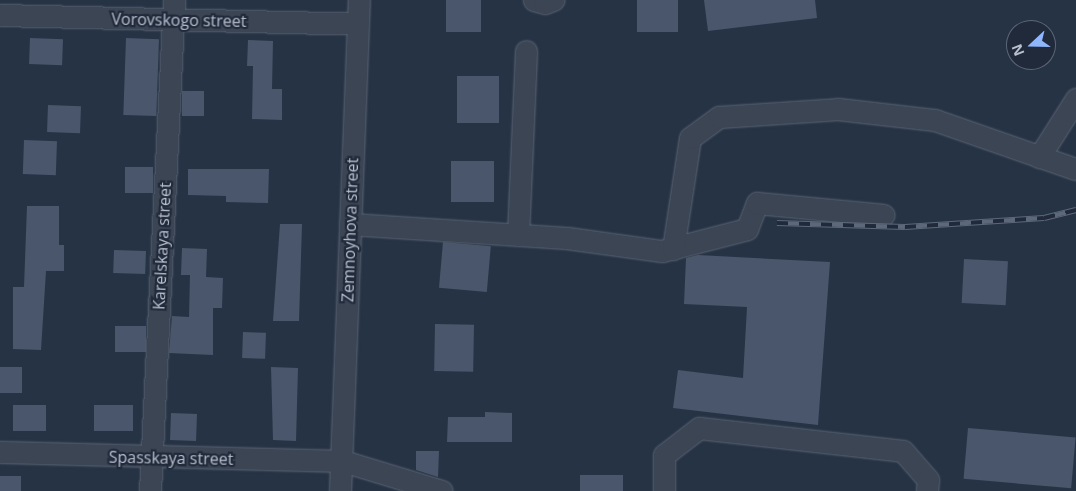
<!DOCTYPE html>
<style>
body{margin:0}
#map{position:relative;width:1076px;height:491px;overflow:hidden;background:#263345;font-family:"Open Sans",sans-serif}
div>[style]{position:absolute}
.building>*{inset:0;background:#4a566b;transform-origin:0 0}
.roads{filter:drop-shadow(0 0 1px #5a6372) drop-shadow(0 0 1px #5a6372)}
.minor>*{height:21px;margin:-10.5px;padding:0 10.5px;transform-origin:10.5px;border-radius:10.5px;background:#3b4554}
.rail>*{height:5.5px;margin-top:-2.75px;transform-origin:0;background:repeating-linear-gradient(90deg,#202a3a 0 11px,#5d697b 0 22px);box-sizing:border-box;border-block:1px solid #5d697b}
span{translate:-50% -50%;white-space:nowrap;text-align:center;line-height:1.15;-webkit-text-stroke:4.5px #202a3a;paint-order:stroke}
.street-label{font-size:16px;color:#b9c0ce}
.north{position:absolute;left:1006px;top:20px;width:50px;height:50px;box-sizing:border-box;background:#202a3a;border:1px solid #5d6675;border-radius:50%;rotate:249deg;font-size:14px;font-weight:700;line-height:20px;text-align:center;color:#b9c0ce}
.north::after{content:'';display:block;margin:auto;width:18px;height:22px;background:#8fb6fc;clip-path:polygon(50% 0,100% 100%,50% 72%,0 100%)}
</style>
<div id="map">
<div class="building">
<div style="left:446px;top:0;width:35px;height:32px"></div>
<div style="left:637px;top:0;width:41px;height:32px"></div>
<div style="clip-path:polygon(704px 0,815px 0,817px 18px,708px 31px)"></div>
<div style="left:30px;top:38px;width:33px;height:26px;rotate:2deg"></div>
<div style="left:126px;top:38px;width:33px;height:77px;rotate:2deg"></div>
<div style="clip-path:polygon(248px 40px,273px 41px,272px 89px,282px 89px,282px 120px,252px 119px,253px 66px,247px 66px)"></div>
<div style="left:457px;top:76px;width:42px;height:47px"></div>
<div style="left:182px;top:91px;width:22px;height:25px"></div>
<div style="left:48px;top:105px;width:33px;height:27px;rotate:2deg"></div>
<div style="left:24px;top:140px;width:33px;height:34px;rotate:2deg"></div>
<div style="left:451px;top:161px;width:43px;height:41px"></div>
<div style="left:125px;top:167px;width:28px;height:26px"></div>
<div style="clip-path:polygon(188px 169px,269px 169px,268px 203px,226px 202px,226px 196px,188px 195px)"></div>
<div style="clip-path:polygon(27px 206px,59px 206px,59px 245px,64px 245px,64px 271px,46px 271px,41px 350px,13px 349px,13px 287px,24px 287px)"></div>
<div style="clip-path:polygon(280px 224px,302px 224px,299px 321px,273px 321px)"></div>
<div style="left:443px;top:242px;width:48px;height:46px;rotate:5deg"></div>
<div style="clip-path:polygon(182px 248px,207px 249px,206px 277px,223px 278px,222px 308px,213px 308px,213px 355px,169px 353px,172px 316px,189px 317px,190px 275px,181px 275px)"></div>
<div style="left:114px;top:250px;width:32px;height:23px;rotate:2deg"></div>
<div style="clip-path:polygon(698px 255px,830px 262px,818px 425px,673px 408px,678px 370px,743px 378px,747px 307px,684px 304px,686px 258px)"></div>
<div style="left:964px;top:259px;width:44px;height:44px;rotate:3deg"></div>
<div style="left:435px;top:324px;width:39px;height:47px;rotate:1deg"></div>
<div style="left:115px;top:326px;width:31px;height:26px"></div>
<div style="left:243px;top:332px;width:23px;height:26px;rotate:2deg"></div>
<div style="left:0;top:367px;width:22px;height:26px"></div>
<div style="clip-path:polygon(271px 367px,298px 368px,296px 441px,273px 440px)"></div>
<div style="left:13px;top:405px;width:33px;height:26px"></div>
<div style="left:94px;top:405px;width:39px;height:26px"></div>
<div style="clip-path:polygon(485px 412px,512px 413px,512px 442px,447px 442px,448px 417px,485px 417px)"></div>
<div style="left:171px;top:413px;width:26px;height:27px;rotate:2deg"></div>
<div style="left:968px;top:428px;width:108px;height:51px;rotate:5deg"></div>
<div style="clip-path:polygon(416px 451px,439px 451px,438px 477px,416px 470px)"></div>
<div style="left:580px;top:475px;width:43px;height:16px"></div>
<div style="left:0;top:476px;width:21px;height:15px"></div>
</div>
<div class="roads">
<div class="minor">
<div style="left:534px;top:0;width:11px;rotate:15deg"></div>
<div style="left:545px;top:3px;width:9px;rotate:-21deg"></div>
<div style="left:0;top:15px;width:357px;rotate:1.4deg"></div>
<div style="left:1039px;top:157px;width:69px;rotate:-57.5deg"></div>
<div style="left:350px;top:224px;width:217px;rotate:3.7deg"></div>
<div style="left:567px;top:238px;width:96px;rotate:7.8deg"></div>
<div style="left:662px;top:251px;width:88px;rotate:-14.5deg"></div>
<div style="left:747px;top:229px;width:28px;rotate:-69deg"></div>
<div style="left:757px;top:203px;width:127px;rotate:5.4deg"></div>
<div style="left:518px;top:235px;width:184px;rotate:-87.5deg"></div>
<div style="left:673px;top:249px;width:112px;rotate:-81.3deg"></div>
<div style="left:690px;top:138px;width:36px;rotate:-36deg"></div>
<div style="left:719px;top:117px;width:119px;rotate:-3.8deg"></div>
<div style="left:838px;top:109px;width:98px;rotate:6.5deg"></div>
<div style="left:935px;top:120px;width:149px;rotate:19.2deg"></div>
<div style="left:0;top:452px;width:343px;rotate:1.5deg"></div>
<div style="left:343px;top:461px;width:103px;rotate:16.9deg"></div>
<div style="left:150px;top:491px;width:492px;rotate:-87.2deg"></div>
<div style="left:340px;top:491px;width:491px;rotate:-87.8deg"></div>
<div style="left:664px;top:491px;width:36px;rotate:-90deg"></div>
<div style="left:664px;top:455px;width:44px;rotate:-37.6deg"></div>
<div style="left:699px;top:428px;width:205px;rotate:6.4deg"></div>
<div style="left:903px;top:451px;width:38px;rotate:49deg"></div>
<div style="left:928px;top:480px;width:11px;rotate:95deg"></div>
</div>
</div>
<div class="rail">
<div style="left:777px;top:223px;width:128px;rotate:1.8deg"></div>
<div style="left:905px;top:227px;width:139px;rotate:-3.7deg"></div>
<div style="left:1044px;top:218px;width:33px;rotate:-14deg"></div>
</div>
<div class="street-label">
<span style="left:179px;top:20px;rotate:1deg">Vorovskogo street</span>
<span style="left:350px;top:230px;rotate:-88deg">Zemnoyhova street</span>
<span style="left:162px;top:246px;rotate:-87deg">Karelskaya street</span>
<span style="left:171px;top:458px;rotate:1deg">Spasskaya street</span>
</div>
<div class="north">N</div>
</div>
